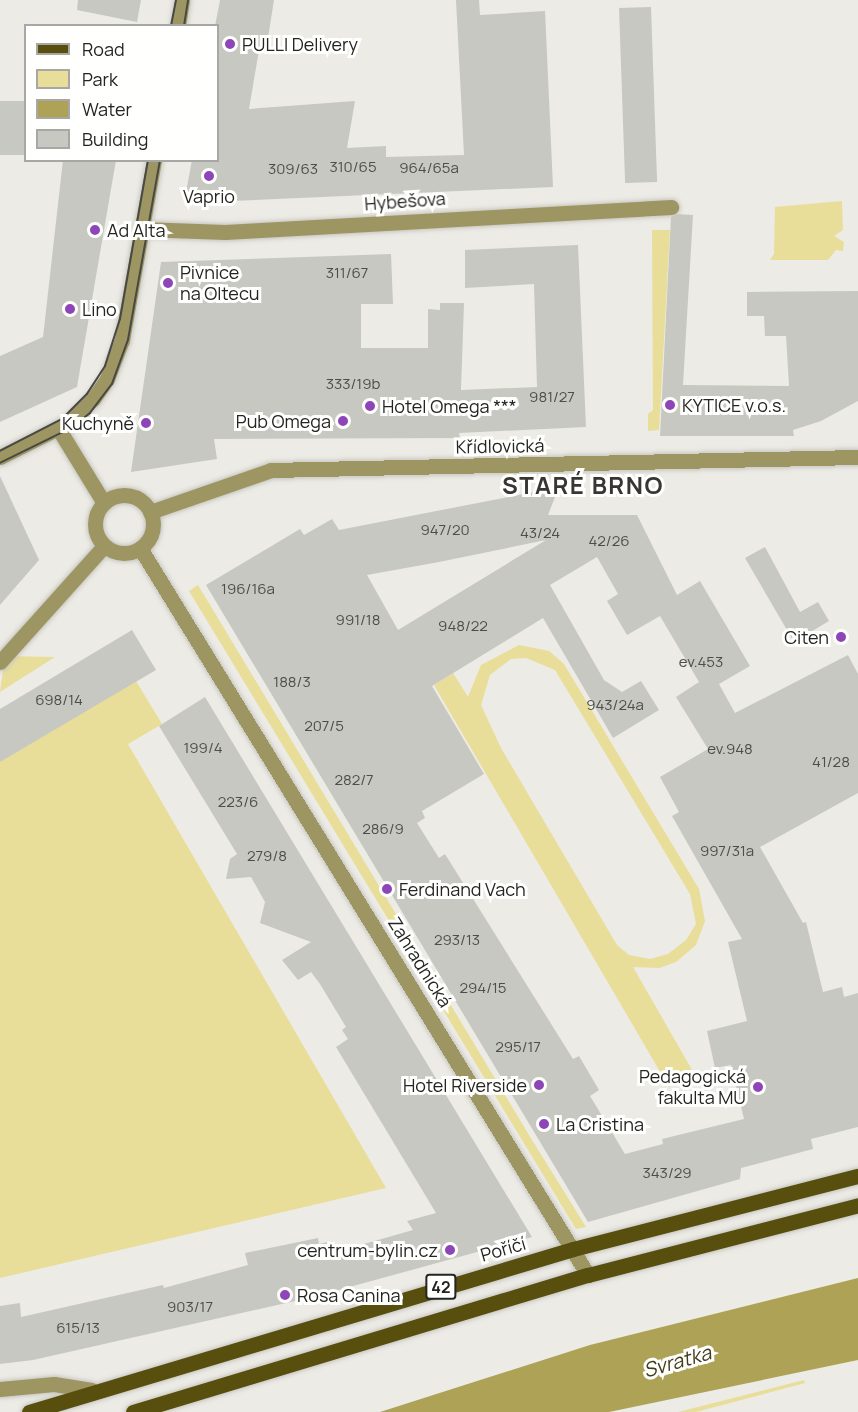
<!DOCTYPE html>
<meta charset="utf-8">
<style>
body{margin:0}
#map{position:relative;width:858px;height:1412px;overflow:hidden;background:#ecebe5;font-family:Manrope,sans-serif}
div>[style]{position:absolute}
.green>*{inset:0;background:#e8de99}
.water>*{inset:0;background:#ada256}
.building>*{inset:0;background:#c8c8c2;transform-origin:0 0}
.roads{filter:drop-shadow(0 0 2px #c8c7c2) drop-shadow(0 0 2px #c8c7c2)}
.minor>*{height:15px;margin:-7.5px;padding:0 7.5px;transform-origin:7.5px;border-radius:7.5px;background:#9e9662}
.minor>.ring{margin:-7.5px;padding:0;box-sizing:content-box;background:none;border:15px solid #9e9662;border-radius:50%}
.tertiary>*{height:15px;margin:-7.5px;padding:0 7.5px;transform-origin:7.5px;border-radius:7.5px;background:#9e9662}
.primary>*{height:15px;margin:-7.5px;padding:0 7.5px;transform-origin:7.5px;border-radius:7.5px;background:#584f0f}
.tram>*{height:1.5px;margin:-0.75px;padding:0 0.75px;transform-origin:0.75px;border-radius:0.75px;background:#484845}
.dots>*{width:16px;height:16px;translate:-50% -50%;box-sizing:border-box;border:3px solid #fffffe;border-radius:50%}
span{translate:-50% -50%;white-space:nowrap;text-align:center;line-height:1.15;-webkit-text-stroke:6px #fffffe;paint-order:stroke}
.number-label{font-size:15px;color:#4d4d4a}
.number-label span{-webkit-text-stroke-width:0}
.shield-label span{padding:2px 4px;background:#fffffe;border:2px solid;border-radius:4px;-webkit-text-stroke-width:0}
.shield-label{font-size:16px;color:#242422;font-weight:700}
.poi-label{font-size:18px;color:#242422}
.left{translate:0 -50%;text-align:left}
.right{translate:-100% -50%;text-align:right}
.street-label{font-size:18px;color:#242422}
.water-label{font-size:20px;color:#423d1c;font-style:italic}
.district-label{font-size:24px;color:#373632;font-weight:700;letter-spacing:1.5px}
.legend{position:absolute;left:24px;top:24px;width:195px;height:138px;box-sizing:border-box;background:#fffffe;border:2px solid #a7a7a6;margin:0;padding:8px 10px;list-style:none;font-size:18px;color:#242422}
.legend li{display:flex;align-items:center;gap:12px;height:30px}
.legend b{width:30px;border:2px solid #a7a7a6}
</style>
<div id="map">
<div class="green">
<div style="clip-path:polygon(842px 201px,843px 230px,834px 236px,844px 242px,843px 251px,836px 250px,828px 260px,770px 260px,774px 254px,775px 207px)"></div>
<div style="clip-path:polygon(652px 230px,670px 230px,659px 430px,648px 431px,648px 414px,653px 410px)"></div>
<div style="clip-path:polygon(198px 585px,532px 1140px,586px 1227px,576px 1229px,189px 591px)"></div>
<div style="clip-path:polygon(evenodd,519px 645px,549px 651px,564px 664px,699px 889px,705px 921px,696px 945px,676px 962px,659px 968px,633px 967px,695px 1075px,669px 1087px,434px 685px,453px 673px,468px 697px,481px 665px,519px 645px,526px 658px,555px 670px,690px 894px,696px 924px,686px 940px,668px 954px,650px 959px,629px 955px,617px 945px,501px 748px,481px 705px,490px 675px,511px 659px,526px 658px)"></div>
<div style="clip-path:polygon(5px 656px,55px 657px,0 692px)"></div>
<div style="clip-path:polygon(136px 681px,162px 724px,128px 744px,386px 1188px,0 1278px,0 761px)"></div>
<div style="clip-path:polygon(804px 1380px,805px 1383px,696px 1412px,678px 1412px)"></div>
</div>
<div class="water">
<div style="clip-path:polygon(858px 1278px,858px 1360px,609px 1412px,380px 1412px,590px 1345px)"></div>
</div>
<div class="building">
<div style="clip-path:polygon(78px 0,141px 0,137px 22px,77px 10px)"></div>
<div style="clip-path:polygon(220px 0,274px 0,266px 51px,259px 50px,249px 109px,355px 101px,347px 148px,386px 146px,386px 157px,464px 155px,456px 0,479px 0,480px 15px,545px 11px,553px 187px,184px 203px,192px 160px,218px 160px,215px 26px)"></div>
<div style="left:651px;top:7px;width:175px;height:32px;rotate:88deg"></div>
<div style="left:26px;top:101px;width:54px;height:26px;rotate:90deg"></div>
<div style="clip-path:polygon(63px 160px,116px 160px,77px 387px,0 422px,0 356px,43px 337px)"></div>
<div style="clip-path:polygon(677px 214px,693px 215px,683px 385px,789px 386px,786px 336px,765px 336px,764px 316px,747px 316px,747px 292px,858px 291px,858px 401px,821px 421px,793px 430px,794px 436px,660px 436px,671px 217px)"></div>
<div style="clip-path:polygon(578px 245px,586px 427px,459px 433px,460px 438px,214px 439px,217px 459px,131px 472px,161px 262px,391px 254px,393px 304px,361px 304px,361px 348px,428px 348px,428px 309px,440px 310px,440px 303px,464px 303px,461px 390px,537px 387px,534px 284px,465px 288px,465px 250px)"></div>
<div style="clip-path:polygon(0 476px,39px 560px,0 605px)"></div>
<div style="clip-path:polygon(evenodd,544px 490px,555px 497px,548px 515px,637px 515px,677px 595px,700px 581px,750px 666px,719px 684px,735px 713px,848px 655px,858px 674px,858px 793px,760px 847px,803px 923px,806px 922px,823px 992px,842px 987px,844px 997px,858px 993px,858px 1127px,811px 1139px,813px 1149px,741px 1168px,740px 1179px,588px 1222px,206px 585px,300px 529px,304px 535px,332px 519px,339px 530px,544px 490px,546px 540px,398px 630px,367px 575px,439px 562px,546px 540px,544px 490px,597px 557px,618px 594px,607px 601px,627px 635px,660px 616px,699px 682px,676px 697px,708px 749px,660px 777px,679px 812px,672px 816px,742px 939px,728px 942px,747px 1021px,707px 1031px,715px 1068px,731px 1065px,744px 1119px,662px 1139px,663px 1144px,625px 1154px,590px 1096px,599px 1090px,579px 1056px,573px 1059px,445px 854px,439px 858px,417px 823px,425px 818px,422px 811px,484px 774px,432px 686px,543px 618px,613px 738px,659px 710px,641px 681px,622px 692px,604px 680px,550px 585px,597px 557px)"></div>
<div style="clip-path:polygon(765px 547px,800px 612px,818px 602px,829px 621px,794px 642px,745px 558px)"></div>
<div style="clip-path:polygon(132px 630px,156px 670px,0 762px,0 709px)"></div>
<div style="clip-path:polygon(205px 697px,532px 1237px,313px 1297px,33px 1360px,0 1364px,0 1306px,20px 1303px,21px 1317px,163px 1285px,164px 1288px,248px 1265px,245px 1253px,318px 1238px,319px 1244px,333px 1241px,336px 1252px,413px 1230px,407px 1221px,436px 1213px,336px 1047px,348px 1039px,342px 1030px,346px 1027px,320px 984px,311px 972px,298px 980px,282px 960px,311px 942px,260px 923px,265px 902px,251px 877px,226px 879px,230px 859px,237px 854px,159px 726px)"></div>
</div>
<div class="roads">
<div class="minor">
<div style="left:142px;top:229px;width:83px;rotate:2.1deg"></div>
<div style="left:225px;top:232px;width:447px;rotate:-3.2deg"></div>
<div style="left:58px;top:428px;width:88px;rotate:58.5deg"></div>
<div class="ring" style="left:95px;top:495px;width:43px;height:43px"></div>
<div style="left:150px;top:512px;width:128px;rotate:-19.1deg"></div>
<div style="left:271px;top:470px;width:587px;rotate:-1.27deg"></div>
<div style="left:140px;top:548px;width:854px;rotate:58.36deg"></div>
<div style="left:0;top:662px;width:156px;rotate:-48.1deg"></div>
<div style="left:0;top:1389px;width:54px;rotate:-5.3deg"></div>
<div style="left:54px;top:1384px;width:38px;rotate:9deg"></div>
</div>
<div class="tertiary">
<div style="left:178px;top:26px;width:26px;rotate:-81deg"></div>
<div style="left:0;top:457px;width:76px;rotate:-26.6deg"></div>
<div style="left:68px;top:423px;width:35px;rotate:-44deg"></div>
<div style="left:93px;top:399px;width:24px;rotate:-55deg"></div>
<div style="left:107px;top:379px;width:42px;rotate:-69deg"></div>
<div style="left:122px;top:340px;width:183px;rotate:-79.9deg"></div>
</div>
<div class="primary">
<div style="left:29px;top:1412px;width:568px;rotate:-16.68deg"></div>
<div style="left:573px;top:1249px;width:294px;rotate:-14.4deg"></div>
<div style="left:133px;top:1412px;width:475px;rotate:-16.8deg"></div>
<div style="left:588px;top:1275px;width:279px;rotate:-14.5deg"></div>
</div>
</div>
<div class="tram">
<div style="left:171px;top:26px;width:26px;rotate:-79deg"></div>
<div style="left:184px;top:26px;width:26px;rotate:-81deg"></div>
<div style="left:0;top:451px;width:70px;rotate:-27.3deg"></div>
<div style="left:62px;top:419px;width:35px;rotate:-45deg"></div>
<div style="left:87px;top:394px;width:33px;rotate:-57deg"></div>
<div style="left:105px;top:366px;width:49px;rotate:-72.3deg"></div>
<div style="left:120px;top:319px;width:161px;rotate:-80deg"></div>
<div style="left:0;top:463px;width:79px;rotate:-26.2deg"></div>
<div style="left:71px;top:428px;width:24px;rotate:-38deg"></div>
<div style="left:90px;top:413px;width:36px;rotate:-53deg"></div>
<div style="left:112px;top:384px;width:47px;rotate:-70deg"></div>
<div style="left:128px;top:340px;width:183px;rotate:-79.9deg"></div>
</div>
<div class="dots">
<div style="left:230px;top:44px;background:#8d45b8"></div>
<div style="left:209px;top:176px;background:#8d45b8"></div>
<div style="left:95px;top:230px;background:#8d45b8"></div>
<div style="left:168px;top:283px;background:#8d45b8"></div>
<div style="left:70px;top:309px;background:#8d45b8"></div>
<div style="left:670px;top:405px;background:#8d45b8"></div>
<div style="left:370px;top:406px;background:#8d45b8"></div>
<div style="left:343px;top:421px;background:#8d45b8"></div>
<div style="left:146px;top:423px;background:#8d45b8"></div>
<div style="left:841px;top:637px;background:#8d45b8"></div>
<div style="left:387px;top:889px;background:#8d45b8"></div>
<div style="left:539px;top:1085px;background:#8d45b8"></div>
<div style="left:758px;top:1087px;background:#8d45b8"></div>
<div style="left:544px;top:1124px;background:#8d45b8"></div>
<div style="left:450px;top:1250px;background:#8d45b8"></div>
<div style="left:285px;top:1295px;background:#8d45b8"></div>
</div>
<div class="number-label">
<span style="left:353px;top:167px">310/65</span>
<span style="left:429px;top:168px">964/65a</span>
<span style="left:293px;top:169px">309/63</span>
<span style="left:347px;top:273px">311/67</span>
<span style="left:353px;top:384px">333/19b</span>
<span style="left:552px;top:397px">981/27</span>
<span style="left:445px;top:530px">947/20</span>
<span style="left:540px;top:533px">43/24</span>
<span style="left:609px;top:541px">42/26</span>
<span style="left:248px;top:589px">196/16a</span>
<span style="left:358px;top:620px">991/18</span>
<span style="left:463px;top:626px">948/22</span>
<span style="left:701px;top:662px">ev.453</span>
<span style="left:292px;top:682px">188/3</span>
<span style="left:59px;top:700px">698/14</span>
<span style="left:615px;top:705px">943/24a</span>
<span style="left:324px;top:726px">207/5</span>
<span style="left:203px;top:748px">199/4</span>
<span style="left:730px;top:749px">ev.948</span>
<span style="left:831px;top:762px">41/28</span>
<span style="left:354px;top:780px">282/7</span>
<span style="left:238px;top:802px">223/6</span>
<span style="left:383px;top:829px">286/9</span>
<span style="left:727px;top:851px">997/31a</span>
<span style="left:267px;top:856px">279/8</span>
<span style="left:457px;top:940px">293/13</span>
<span style="left:483px;top:988px">294/15</span>
<span style="left:518px;top:1047px">295/17</span>
<span style="left:667px;top:1173px">343/29</span>
<span style="left:190px;top:1307px">903/17</span>
<span style="left:78px;top:1328px">615/13</span>
</div>
<div class="shield-label">
<span style="left:441px;top:1287px">42</span>
</div>
<div class="poi-label">
<span class="left" style="left:242px;top:44px">PULLI Delivery</span>
<span style="left:209px;top:196px">Vaprio</span>
<span class="left" style="left:107px;top:230px">Ad Alta</span>
<span class="left" style="left:180px;top:283px">Pivnice<br>na Oltecu</span>
<span class="left" style="left:82px;top:309px">Lino</span>
<span class="left" style="left:682px;top:405px">KYTICE v.o.s.</span>
<span class="left" style="left:382px;top:406px">Hotel Omega ***</span>
<span class="right" style="left:331px;top:421px">Pub Omega</span>
<span class="right" style="left:134px;top:423px">Kuchyně</span>
<span class="right" style="left:829px;top:637px">Citen</span>
<span class="left" style="left:399px;top:889px">Ferdinand Vach</span>
<span class="right" style="left:746px;top:1087px">Pedagogická<br>fakulta MU</span>
<span class="right" style="left:527px;top:1085px">Hotel Riverside</span>
<span class="left" style="left:556px;top:1124px">La Cristina</span>
<span class="right" style="left:438px;top:1250px">centrum-bylin.cz</span>
<span class="left" style="left:297px;top:1295px">Rosa Canina</span>
</div>
<div class="street-label">
<span style="left:405px;top:201px;rotate:-4deg">Hybešova</span>
<span style="left:500px;top:446px;rotate:-1deg">Křídlovická</span>
<span style="left:420px;top:962px;rotate:58deg">Zahradnická</span>
<span style="left:503px;top:1249px;rotate:-16deg">Poříčí</span>
</div>
<div class="water-label">
<span style="left:677px;top:1361px;rotate:-16deg">Svratka</span>
</div>
<div class="district-label">
<span style="left:583px;top:485px">STARÉ BRNO</span>
</div>
<ul class="legend">
<li><b style="height:8px;background:#584f0f"></b>Road</li>
<li><b style="height:16px;background:#e8de99"></b>Park</li>
<li><b style="height:16px;background:#ada256"></b>Water</li>
<li><b style="height:16px;background:#c8c8c2"></b>Building</li>
</ul>
</div>
